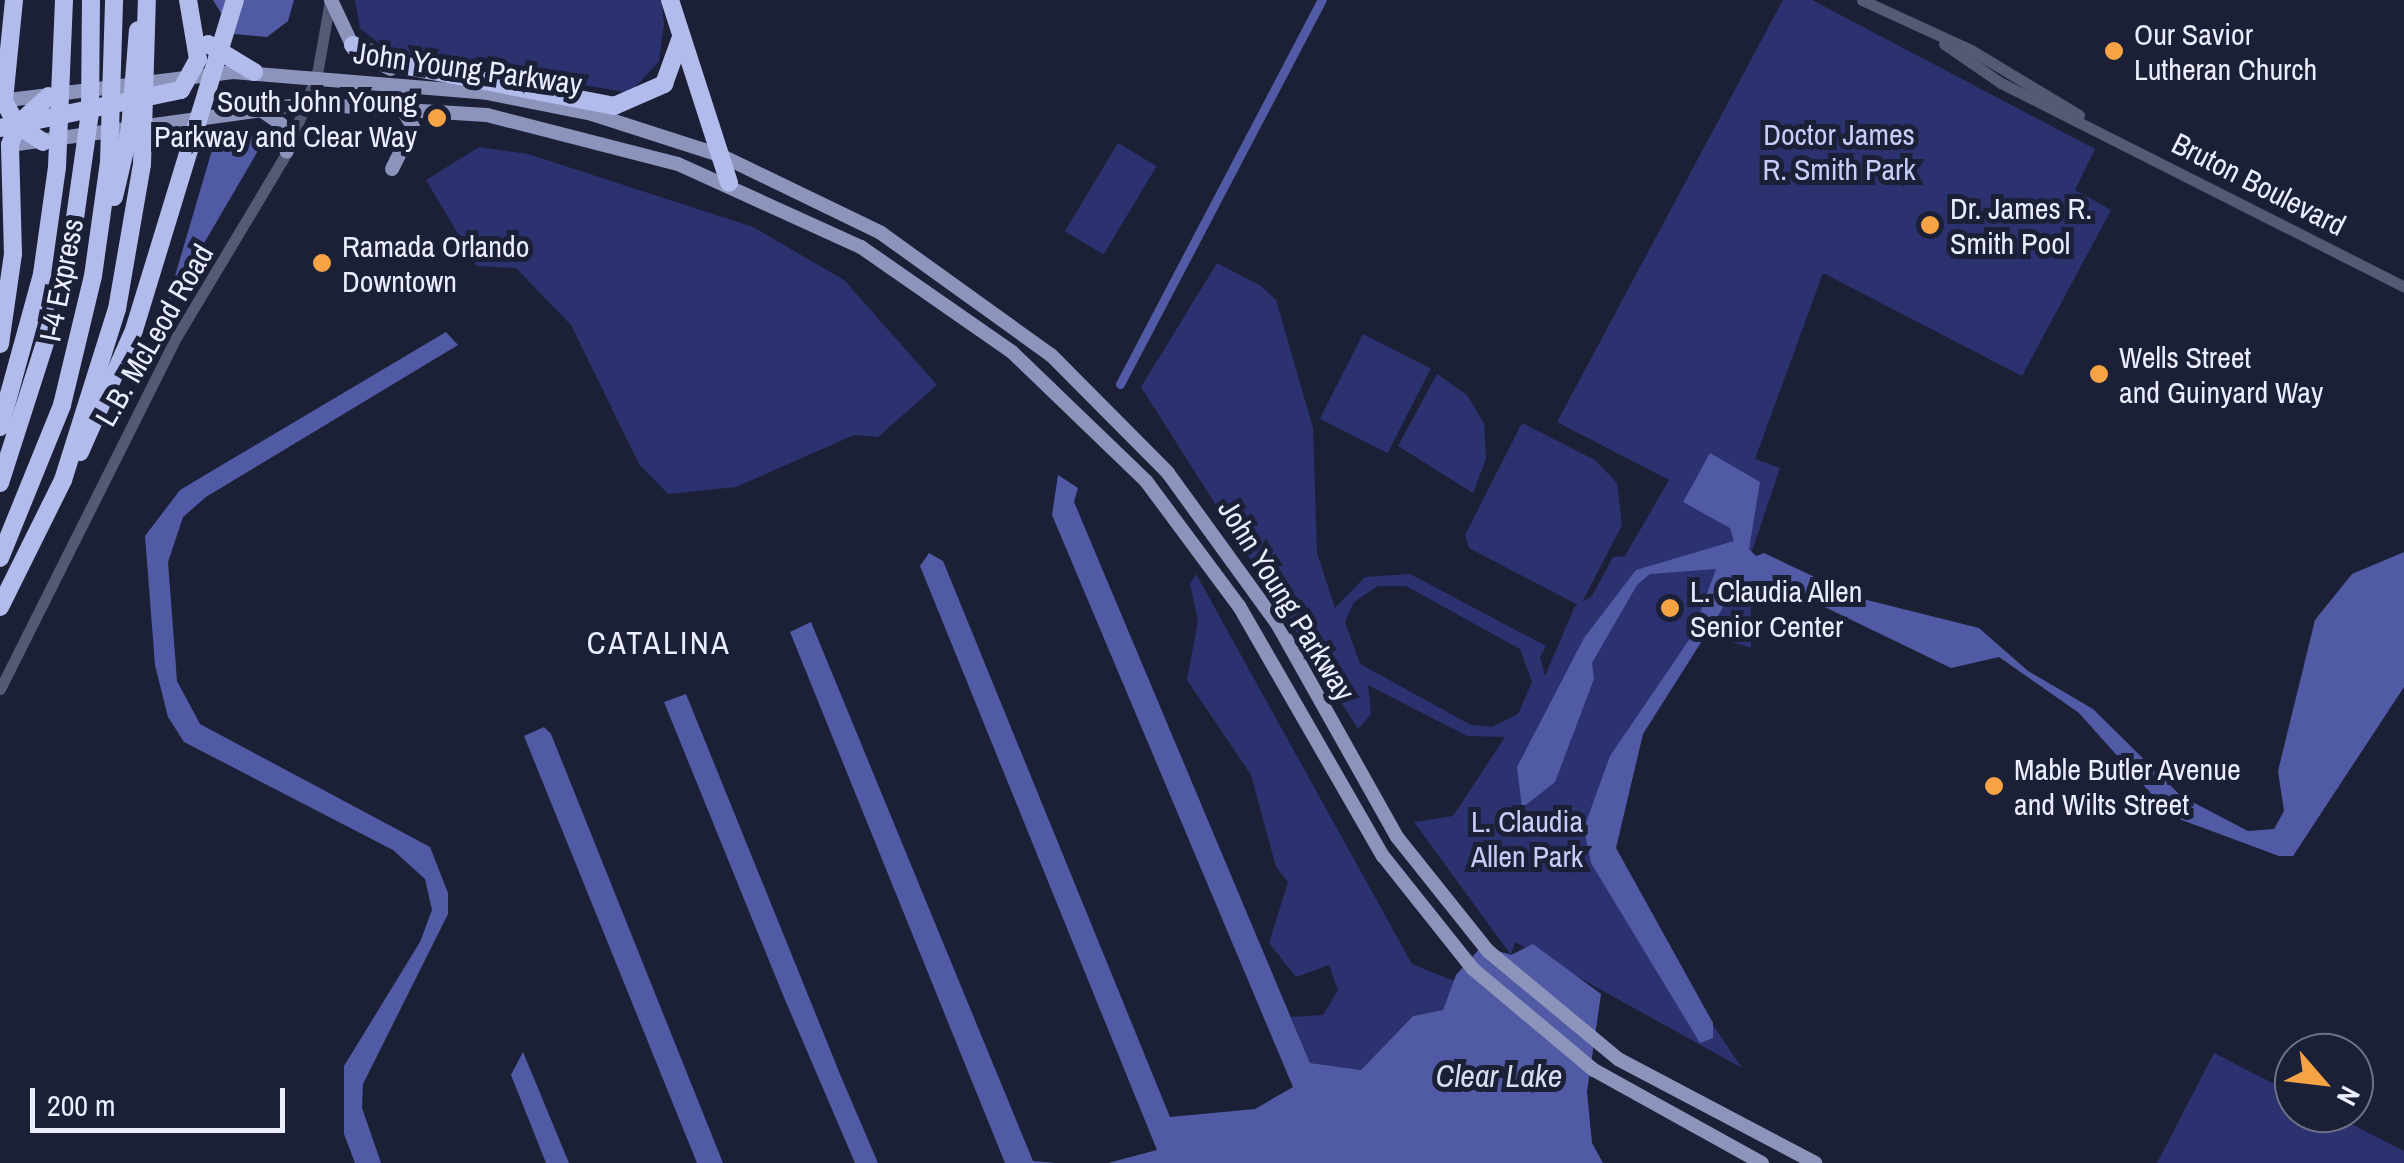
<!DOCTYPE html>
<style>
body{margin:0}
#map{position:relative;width:2404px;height:1163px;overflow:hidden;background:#1c2037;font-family:"Archivo Narrow",sans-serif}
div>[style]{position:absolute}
.green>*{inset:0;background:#2c316f;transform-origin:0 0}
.water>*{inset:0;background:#515aa5}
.canal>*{height:9px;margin:-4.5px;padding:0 4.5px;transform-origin:4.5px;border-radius:4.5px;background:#515aa5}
.tertiary>*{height:11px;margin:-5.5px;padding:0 5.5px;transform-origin:5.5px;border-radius:5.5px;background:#545974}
.primary>*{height:14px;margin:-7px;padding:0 7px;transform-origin:7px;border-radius:7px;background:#8c94bc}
.motorway>*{height:18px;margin:-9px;padding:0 9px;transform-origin:9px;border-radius:9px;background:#b1bbec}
.dots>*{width:28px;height:28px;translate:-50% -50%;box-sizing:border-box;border:5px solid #1c2037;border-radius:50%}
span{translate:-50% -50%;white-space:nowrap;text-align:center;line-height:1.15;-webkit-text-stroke:10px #1c2037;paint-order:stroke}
.poi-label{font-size:30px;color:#eaeefe}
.left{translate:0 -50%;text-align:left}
.right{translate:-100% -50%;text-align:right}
.street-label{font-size:30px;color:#eaeefe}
.park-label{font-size:30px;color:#c5cdf8}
.neighbourhood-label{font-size:32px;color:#eaeefe;letter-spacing:2.5px}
.water-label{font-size:32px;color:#d8ddf2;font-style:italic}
.north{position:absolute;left:2274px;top:1033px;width:100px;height:100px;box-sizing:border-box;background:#1c2037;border:2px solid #6e7287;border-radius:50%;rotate:118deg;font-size:28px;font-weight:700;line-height:40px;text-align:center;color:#eaeefe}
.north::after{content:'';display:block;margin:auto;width:35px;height:45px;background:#f5a345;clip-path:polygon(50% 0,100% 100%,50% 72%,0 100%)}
.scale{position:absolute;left:30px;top:1088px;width:255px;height:45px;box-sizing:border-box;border:5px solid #eaeefe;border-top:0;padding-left:12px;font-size:30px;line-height:35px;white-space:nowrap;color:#eaeefe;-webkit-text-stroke:8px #1c2037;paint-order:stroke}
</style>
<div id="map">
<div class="green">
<div style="clip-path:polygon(355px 0,661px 0,664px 24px,659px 61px,630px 93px,388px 51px,360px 28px)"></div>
<div style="clip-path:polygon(evenodd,1783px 0,1812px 0,2095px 149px,2075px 190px,2111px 210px,2022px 376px,1823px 273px,1755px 459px,1780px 468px,1751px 554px,1751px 648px,1707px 634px,1628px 744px,1599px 856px,1742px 1068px,1515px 942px,1511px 955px,1414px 822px,1453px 816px,1505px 737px,1467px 736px,1368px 685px,1371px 714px,1358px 729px,1141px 387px,1217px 263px,1261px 286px,1276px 300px,1313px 428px,1317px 553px,1335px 608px,1365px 577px,1410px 574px,1546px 646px,1540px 657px,1545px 676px,1575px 606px,1592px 596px,1613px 557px,1625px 556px,1669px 480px,1557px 422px,1783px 0,1378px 586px,1406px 586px,1520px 649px,1532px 682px,1518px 714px,1492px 727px,1471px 725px,1360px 664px,1345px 622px,1354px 602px,1378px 586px)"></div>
<div style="left:1118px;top:143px;width:45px;height:103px;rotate:31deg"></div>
<div style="clip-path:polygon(479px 147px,528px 154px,753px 227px,844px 280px,937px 385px,878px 437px,854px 435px,736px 487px,668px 494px,639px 464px,571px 325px,516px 268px,477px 266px,426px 180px)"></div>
<div style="left:1363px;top:334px;width:76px;height:95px;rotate:27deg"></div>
<div style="clip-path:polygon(1437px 374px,1467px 395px,1484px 424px,1486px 459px,1473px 493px,1398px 446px)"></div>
<div style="clip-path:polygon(1522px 423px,1595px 460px,1617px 483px,1622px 525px,1580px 606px,1469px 548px,1465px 535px)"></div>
<div style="clip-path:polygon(1196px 574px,1412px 964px,1454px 981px,1443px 1010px,1413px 1016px,1361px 1070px,1310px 1063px,1291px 1017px,1323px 1015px,1338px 990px,1329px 965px,1296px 977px,1269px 943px,1288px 882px,1276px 867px,1251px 775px,1187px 680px,1198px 621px,1190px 584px)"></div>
<div style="clip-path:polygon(2214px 1053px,2294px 1094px,2294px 1113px,2330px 1113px,2404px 1151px,2404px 1163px,2157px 1163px)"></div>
</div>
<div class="water">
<div style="clip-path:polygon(213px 0,294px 0,288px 21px,267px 37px,234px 34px)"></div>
<div style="clip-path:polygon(253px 135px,259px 149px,165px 310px,215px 140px)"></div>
<div style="clip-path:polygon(446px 332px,458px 345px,206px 497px,183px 517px,168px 562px,177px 681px,200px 724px,430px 847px,448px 893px,448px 914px,363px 1084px,362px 1108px,381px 1163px,355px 1163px,344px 1134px,344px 1066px,420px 942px,432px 910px,425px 879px,393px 850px,184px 742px,168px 717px,155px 665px,145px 536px,180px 490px)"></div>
<div style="clip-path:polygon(1710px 453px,1760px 482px,1749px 549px,1756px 556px,1764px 553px,1859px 598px,1979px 628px,2028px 671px,2093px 709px,2181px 796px,2248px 831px,2274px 829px,2284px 811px,2278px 771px,2315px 620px,2352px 574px,2404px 552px,2404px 687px,2293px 856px,2279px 856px,2171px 816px,2079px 713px,1999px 657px,1951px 668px,1804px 597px,1738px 584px,1643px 734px,1616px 848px,1713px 1023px,1713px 1038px,1700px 1043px,1591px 863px,1584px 828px,1610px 756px,1691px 637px,1716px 569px,1650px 574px,1637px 585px,1592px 663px,1594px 679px,1555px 782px,1522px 808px,1517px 767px,1584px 638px,1636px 570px,1734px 541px,1730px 528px,1683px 502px)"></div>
<div style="clip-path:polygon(1058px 475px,1078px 488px,1074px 502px,1310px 1063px,1361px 1070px,1413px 1016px,1443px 1010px,1456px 975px,1482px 946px,1511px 955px,1533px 944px,1601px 994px,1587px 1092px,1592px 1143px,1603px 1163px,1108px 1163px,1157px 1150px,920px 566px,929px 553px,943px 561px,1170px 1117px,1255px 1109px,1293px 1087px,1052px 515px)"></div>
<div style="clip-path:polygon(811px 622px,1033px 1161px,1057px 1163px,1005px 1163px,790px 632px)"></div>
<div style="clip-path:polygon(686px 694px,842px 1079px,878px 1163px,855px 1163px,783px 995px,664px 702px)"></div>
<div style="clip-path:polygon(544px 727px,551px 734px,723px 1163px,697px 1163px,524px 736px)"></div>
<div style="clip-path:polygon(523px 1052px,569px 1163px,546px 1163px,511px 1075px)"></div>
</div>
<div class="canal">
<div style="left:1120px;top:384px;width:434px;rotate:-62.3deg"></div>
</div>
<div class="tertiary">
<div style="left:1862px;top:0;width:120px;rotate:24.6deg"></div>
<div style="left:1971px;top:50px;width:126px;rotate:31deg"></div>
<div style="left:1944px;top:44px;width:69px;rotate:34.4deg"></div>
<div style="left:2001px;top:83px;width:452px;rotate:26.8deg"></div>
<div style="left:0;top:689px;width:395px;rotate:-63.4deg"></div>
<div style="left:177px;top:336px;width:214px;rotate:-59.1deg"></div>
<div style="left:287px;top:152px;width:84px;rotate:-69deg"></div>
<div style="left:317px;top:74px;width:75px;rotate:-80deg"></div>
</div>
<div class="primary">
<div style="left:331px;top:0;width:56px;rotate:64.8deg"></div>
<div style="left:355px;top:51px;width:40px;rotate:26.6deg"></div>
<div style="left:0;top:101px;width:235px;rotate:-7.1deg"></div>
<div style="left:233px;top:72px;width:255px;rotate:4.7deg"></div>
<div style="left:487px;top:93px;width:107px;rotate:11.3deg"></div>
<div style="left:592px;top:114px;width:134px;rotate:17.8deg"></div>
<div style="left:720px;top:155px;width:179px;rotate:25.8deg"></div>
<div style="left:881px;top:233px;width:209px;rotate:35.7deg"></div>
<div style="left:1051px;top:355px;width:166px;rotate:45.2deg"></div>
<div style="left:1168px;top:473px;width:188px;rotate:54.1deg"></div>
<div style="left:1278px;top:625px;width:243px;rotate:60.7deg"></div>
<div style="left:1397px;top:837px;width:146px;rotate:51.4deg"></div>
<div style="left:1488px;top:951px;width:169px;rotate:39.7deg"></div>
<div style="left:1618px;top:1059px;width:223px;rotate:27.8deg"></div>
<div style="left:258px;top:108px;width:29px;rotate:35deg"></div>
<div style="left:282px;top:125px;width:27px;rotate:80deg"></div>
<div style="left:10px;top:145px;width:300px;rotate:-7.9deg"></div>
<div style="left:307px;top:104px;width:180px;rotate:3.5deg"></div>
<div style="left:487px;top:115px;width:197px;rotate:14.4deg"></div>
<div style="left:678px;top:164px;width:201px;rotate:24.4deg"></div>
<div style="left:861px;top:247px;width:184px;rotate:34.8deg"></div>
<div style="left:1012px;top:352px;width:186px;rotate:43.9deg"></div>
<div style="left:1146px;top:481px;width:156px;rotate:53.4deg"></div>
<div style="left:1239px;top:606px;width:289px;rotate:60.1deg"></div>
<div style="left:1383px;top:856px;width:144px;rotate:51.5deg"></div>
<div style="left:1473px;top:969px;width:158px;rotate:39.9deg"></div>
<div style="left:1594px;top:1070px;width:192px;rotate:29deg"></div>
<div style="left:392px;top:169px;width:47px;rotate:-63.4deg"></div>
<div style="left:413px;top:127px;width:26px;rotate:-121deg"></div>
</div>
<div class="motorway">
<div style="left:14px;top:0;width:101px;rotate:95.7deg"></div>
<div style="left:4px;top:101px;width:27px;rotate:62deg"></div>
<div style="left:17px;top:125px;width:31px;rotate:33deg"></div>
<div style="left:670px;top:0;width:192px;rotate:72.1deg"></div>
<div style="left:208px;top:44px;width:54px;rotate:31.3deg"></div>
<div style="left:353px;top:45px;width:42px;rotate:25.3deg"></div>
<div style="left:391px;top:63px;width:227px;rotate:10.9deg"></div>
<div style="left:614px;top:106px;width:55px;rotate:-23.7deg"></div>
<div style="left:664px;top:84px;width:50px;rotate:-70.1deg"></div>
<div style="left:0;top:128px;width:185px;rotate:-11.9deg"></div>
<div style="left:181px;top:90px;width:35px;rotate:-61deg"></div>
<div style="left:198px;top:59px;width:60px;rotate:-99.6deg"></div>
<div style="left:114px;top:197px;width:70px;rotate:-76.8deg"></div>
<div style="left:130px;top:129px;width:99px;rotate:-85.4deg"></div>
<div style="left:0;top:344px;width:91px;rotate:-81.8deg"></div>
<div style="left:13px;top:254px;width:109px;rotate:-91.6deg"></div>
<div style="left:10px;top:145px;width:21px;rotate:-71deg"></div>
<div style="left:17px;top:125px;width:43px;rotate:-42.2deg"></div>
<div style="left:0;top:427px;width:159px;rotate:-74.6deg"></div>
<div style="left:42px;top:274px;width:108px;rotate:-82deg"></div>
<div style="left:57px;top:167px;width:167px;rotate:-87.6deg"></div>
<div style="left:80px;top:452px;width:133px;rotate:-66.1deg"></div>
<div style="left:134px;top:330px;width:345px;rotate:-73deg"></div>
<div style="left:0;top:483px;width:219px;rotate:-72.2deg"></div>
<div style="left:67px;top:274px;width:164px;rotate:-81.9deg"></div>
<div style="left:90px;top:112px;width:112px;rotate:-89.5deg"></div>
<div style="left:0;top:558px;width:165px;rotate:-67.9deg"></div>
<div style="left:62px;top:405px;width:133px;rotate:-76.5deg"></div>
<div style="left:93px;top:276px;width:115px;rotate:-82deg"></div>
<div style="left:109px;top:162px;width:162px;rotate:-88.2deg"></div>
<div style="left:0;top:607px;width:142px;rotate:-63.6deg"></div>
<div style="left:63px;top:480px;width:179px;rotate:-72.5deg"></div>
<div style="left:117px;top:309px;width:147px;rotate:-80.2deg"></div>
<div style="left:142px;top:164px;width:164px;rotate:-88.3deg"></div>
</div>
<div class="dots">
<div style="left:2114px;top:51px;background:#f5a345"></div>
<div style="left:437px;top:118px;background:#f5a345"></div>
<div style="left:1930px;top:225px;background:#f5a345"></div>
<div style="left:322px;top:263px;background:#f5a345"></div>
<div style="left:2099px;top:374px;background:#f5a345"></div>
<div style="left:1670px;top:608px;background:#f5a345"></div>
<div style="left:1994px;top:786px;background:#f5a345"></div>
</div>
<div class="poi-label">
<span class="left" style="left:2134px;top:51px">Our Savior<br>Lutheran Church</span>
<span class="right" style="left:417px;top:118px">South John Young<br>Parkway and Clear Way</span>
<span class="left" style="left:1950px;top:225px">Dr. James R.<br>Smith Pool</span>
<span class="left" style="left:342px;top:263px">Ramada Orlando<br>Downtown</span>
<span class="left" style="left:2119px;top:374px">Wells Street<br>and Guinyard Way</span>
<span class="left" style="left:1690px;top:608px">L. Claudia Allen<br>Senior Center</span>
<span class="left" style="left:2014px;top:786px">Mable Butler Avenue<br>and Wilts Street</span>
</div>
<div class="street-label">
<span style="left:468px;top:68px;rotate:8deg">John Young Parkway</span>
<span style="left:2259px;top:184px;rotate:27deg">Bruton Boulevard</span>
<span style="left:61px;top:280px;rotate:-79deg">I-4 Express</span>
<span style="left:154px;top:335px;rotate:-60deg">L.B. McLeod Road</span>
<span style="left:1287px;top:600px;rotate:58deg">John Young Parkway</span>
</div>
<div class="park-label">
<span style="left:1839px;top:151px">Doctor James<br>R. Smith Park</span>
<span style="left:1527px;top:838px">L. Claudia<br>Allen Park</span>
</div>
<div class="neighbourhood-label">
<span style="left:659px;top:643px">CATALINA</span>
</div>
<div class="water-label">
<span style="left:1499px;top:1076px">Clear Lake</span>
</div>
<div class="north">N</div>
<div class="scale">200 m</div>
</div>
